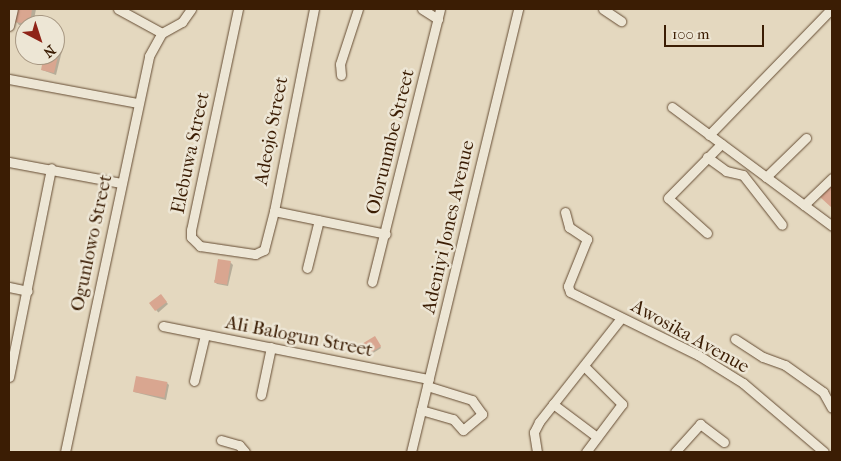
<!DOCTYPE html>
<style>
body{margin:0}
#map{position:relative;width:841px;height:461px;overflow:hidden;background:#e4d8bf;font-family:"IM FELL French Canon",serif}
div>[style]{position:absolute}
.shadow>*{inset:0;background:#0003;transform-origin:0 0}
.building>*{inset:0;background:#d9a690;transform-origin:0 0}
.roads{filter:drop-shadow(0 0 1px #654c33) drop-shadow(0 0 1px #654c33)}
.minor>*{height:9px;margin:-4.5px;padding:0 4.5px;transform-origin:4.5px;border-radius:4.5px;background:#ede6d5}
span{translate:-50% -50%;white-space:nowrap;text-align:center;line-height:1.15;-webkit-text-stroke:5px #ede6d5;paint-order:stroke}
.street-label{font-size:19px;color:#3b1d04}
.frame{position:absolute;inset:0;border:10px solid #3b1d04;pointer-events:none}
.north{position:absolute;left:15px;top:15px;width:50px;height:50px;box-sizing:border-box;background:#ede6d5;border:1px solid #a69681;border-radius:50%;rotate:140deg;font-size:14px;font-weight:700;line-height:20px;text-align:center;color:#3b1d04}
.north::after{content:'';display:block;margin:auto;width:18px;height:22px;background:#8f2418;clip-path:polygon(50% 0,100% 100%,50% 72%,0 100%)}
.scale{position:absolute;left:664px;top:25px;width:100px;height:22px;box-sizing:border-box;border:2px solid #3b1d04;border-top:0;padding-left:6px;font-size:15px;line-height:18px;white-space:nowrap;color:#3b1d04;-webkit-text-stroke:4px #ede6d5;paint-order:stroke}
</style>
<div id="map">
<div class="shadow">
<div style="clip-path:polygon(18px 9px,36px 9px,33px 25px,19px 25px,16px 21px)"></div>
<div style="clip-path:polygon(55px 48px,62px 51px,56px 75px,42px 70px,46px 55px,55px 55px)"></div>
<div style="clip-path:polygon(230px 262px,233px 265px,228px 286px,217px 284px,214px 281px)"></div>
<div style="left:160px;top:295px;width:12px;height:13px;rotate:48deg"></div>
<div style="clip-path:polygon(376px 339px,381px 348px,370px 355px,369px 353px)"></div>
<div style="clip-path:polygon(167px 383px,169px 385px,166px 400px,134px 392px)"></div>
</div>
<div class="building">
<div style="clip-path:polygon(17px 9px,32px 9px,30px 24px,14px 22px)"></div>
<div style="clip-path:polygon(55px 47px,60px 48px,54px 73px,41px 70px,44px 55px,55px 55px)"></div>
<div style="clip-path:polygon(832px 184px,832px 208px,820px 197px)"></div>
<div style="left:218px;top:259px;width:13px;height:24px;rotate:9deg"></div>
<div style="left:161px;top:294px;width:10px;height:15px;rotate:53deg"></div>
<div style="left:375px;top:336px;width:12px;height:15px;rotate:59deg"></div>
<div style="left:136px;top:376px;width:32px;height:16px;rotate:11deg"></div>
</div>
<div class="roads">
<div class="minor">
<div style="left:118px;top:9px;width:50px;rotate:28.6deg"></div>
<div style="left:238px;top:9px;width:226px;rotate:102deg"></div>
<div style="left:191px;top:230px;width:7px;rotate:90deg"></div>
<div style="left:191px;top:237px;width:13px;rotate:45deg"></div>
<div style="left:200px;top:246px;width:56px;rotate:8.3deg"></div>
<div style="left:255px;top:254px;width:10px;rotate:-24deg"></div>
<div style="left:264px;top:250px;width:40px;rotate:-75.6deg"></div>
<div style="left:274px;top:211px;width:206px;rotate:-78.8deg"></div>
<div style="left:422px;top:9px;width:19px;rotate:32deg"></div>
<div style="left:603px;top:9px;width:22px;rotate:34deg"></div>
<div style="left:9px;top:26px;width:17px;rotate:-77deg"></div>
<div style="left:341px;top:75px;width:11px;rotate:-95deg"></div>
<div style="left:340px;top:64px;width:58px;rotate:-71.9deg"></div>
<div style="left:9px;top:79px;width:130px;rotate:10.6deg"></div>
<div style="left:672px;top:107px;width:199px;rotate:36.6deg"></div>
<div style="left:709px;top:135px;width:175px;rotate:-45.9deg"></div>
<div style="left:707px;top:157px;width:24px;rotate:36deg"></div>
<div style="left:726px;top:171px;width:17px;rotate:13deg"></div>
<div style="left:743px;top:175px;width:63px;rotate:52deg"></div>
<div style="left:9px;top:162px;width:114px;rotate:10.6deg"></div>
<div style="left:766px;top:177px;width:56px;rotate:-44.3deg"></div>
<div style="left:804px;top:205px;width:39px;rotate:-44deg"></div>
<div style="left:274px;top:211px;width:114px;rotate:11.6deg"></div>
<div style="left:565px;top:212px;width:16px;rotate:75deg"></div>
<div style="left:569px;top:227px;width:22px;rotate:34deg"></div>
<div style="left:587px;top:239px;width:51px;rotate:112deg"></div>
<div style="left:568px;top:286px;width:6px;rotate:72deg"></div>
<div style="left:570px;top:292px;width:143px;rotate:26.2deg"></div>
<div style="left:698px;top:355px;width:53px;rotate:31.9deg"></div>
<div style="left:743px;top:383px;width:106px;rotate:40.4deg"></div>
<div style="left:707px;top:233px;width:52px;rotate:-138.1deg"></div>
<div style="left:668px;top:198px;width:76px;rotate:-45.5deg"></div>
<div style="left:307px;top:268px;width:49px;rotate:-76deg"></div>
<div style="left:372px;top:282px;width:281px;rotate:-76deg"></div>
<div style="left:9px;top:287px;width:19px;rotate:12deg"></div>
<div style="left:163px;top:326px;width:271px;rotate:11.3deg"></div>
<div style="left:735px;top:339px;width:33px;rotate:33deg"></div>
<div style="left:763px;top:357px;width:23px;rotate:20deg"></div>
<div style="left:785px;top:365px;width:47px;rotate:35.4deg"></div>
<div style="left:823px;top:392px;width:18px;rotate:61deg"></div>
<div style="left:584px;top:366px;width:54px;rotate:45deg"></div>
<div style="left:622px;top:404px;width:60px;rotate:126.9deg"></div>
<div style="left:9px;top:377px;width:213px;rotate:-78.6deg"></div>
<div style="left:194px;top:381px;width:47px;rotate:-76.6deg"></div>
<div style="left:261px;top:395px;width:49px;rotate:-78.2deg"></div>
<div style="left:553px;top:404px;width:55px;rotate:36.9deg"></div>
<div style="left:421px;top:410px;width:33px;rotate:16deg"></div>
<div style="left:453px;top:419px;width:15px;rotate:48deg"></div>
<div style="left:463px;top:430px;width:25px;rotate:-40deg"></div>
<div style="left:482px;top:414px;width:17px;rotate:-126deg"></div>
<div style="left:472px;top:400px;width:47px;rotate:-162.7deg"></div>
<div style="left:221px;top:440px;width:19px;rotate:16deg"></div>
<div style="left:239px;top:445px;width:9px;rotate:49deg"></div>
<div style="left:65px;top:452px;width:405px;rotate:-78deg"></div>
<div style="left:149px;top:56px;width:26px;rotate:-61deg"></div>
<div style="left:162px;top:33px;width:23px;rotate:-29deg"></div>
<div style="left:182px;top:22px;width:16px;rotate:-55deg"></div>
<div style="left:411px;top:452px;width:456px;rotate:-76.4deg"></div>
<div style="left:537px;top:452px;width:20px;rotate:-99deg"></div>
<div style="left:534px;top:432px;width:11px;rotate:-63deg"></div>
<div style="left:539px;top:422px;width:132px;rotate:-51.7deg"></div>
<div style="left:675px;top:452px;width:38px;rotate:-48deg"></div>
<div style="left:700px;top:424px;width:30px;rotate:37deg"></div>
</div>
</div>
<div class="street-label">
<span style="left:272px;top:131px;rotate:-79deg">Adeojo Street</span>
<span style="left:391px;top:142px;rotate:-76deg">Olorunmbe Street</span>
<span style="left:191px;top:153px;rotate:-78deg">Elebuwa Street</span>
<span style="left:449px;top:227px;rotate:-77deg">Adeniyi Jones Avenue</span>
<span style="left:92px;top:243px;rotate:-78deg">Ogunlowo Street</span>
<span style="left:299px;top:337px;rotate:11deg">Ali Balogun Street</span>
<span style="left:690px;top:337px;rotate:29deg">Awosika Avenue</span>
</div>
<div class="frame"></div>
<div class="north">N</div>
<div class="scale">100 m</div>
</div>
